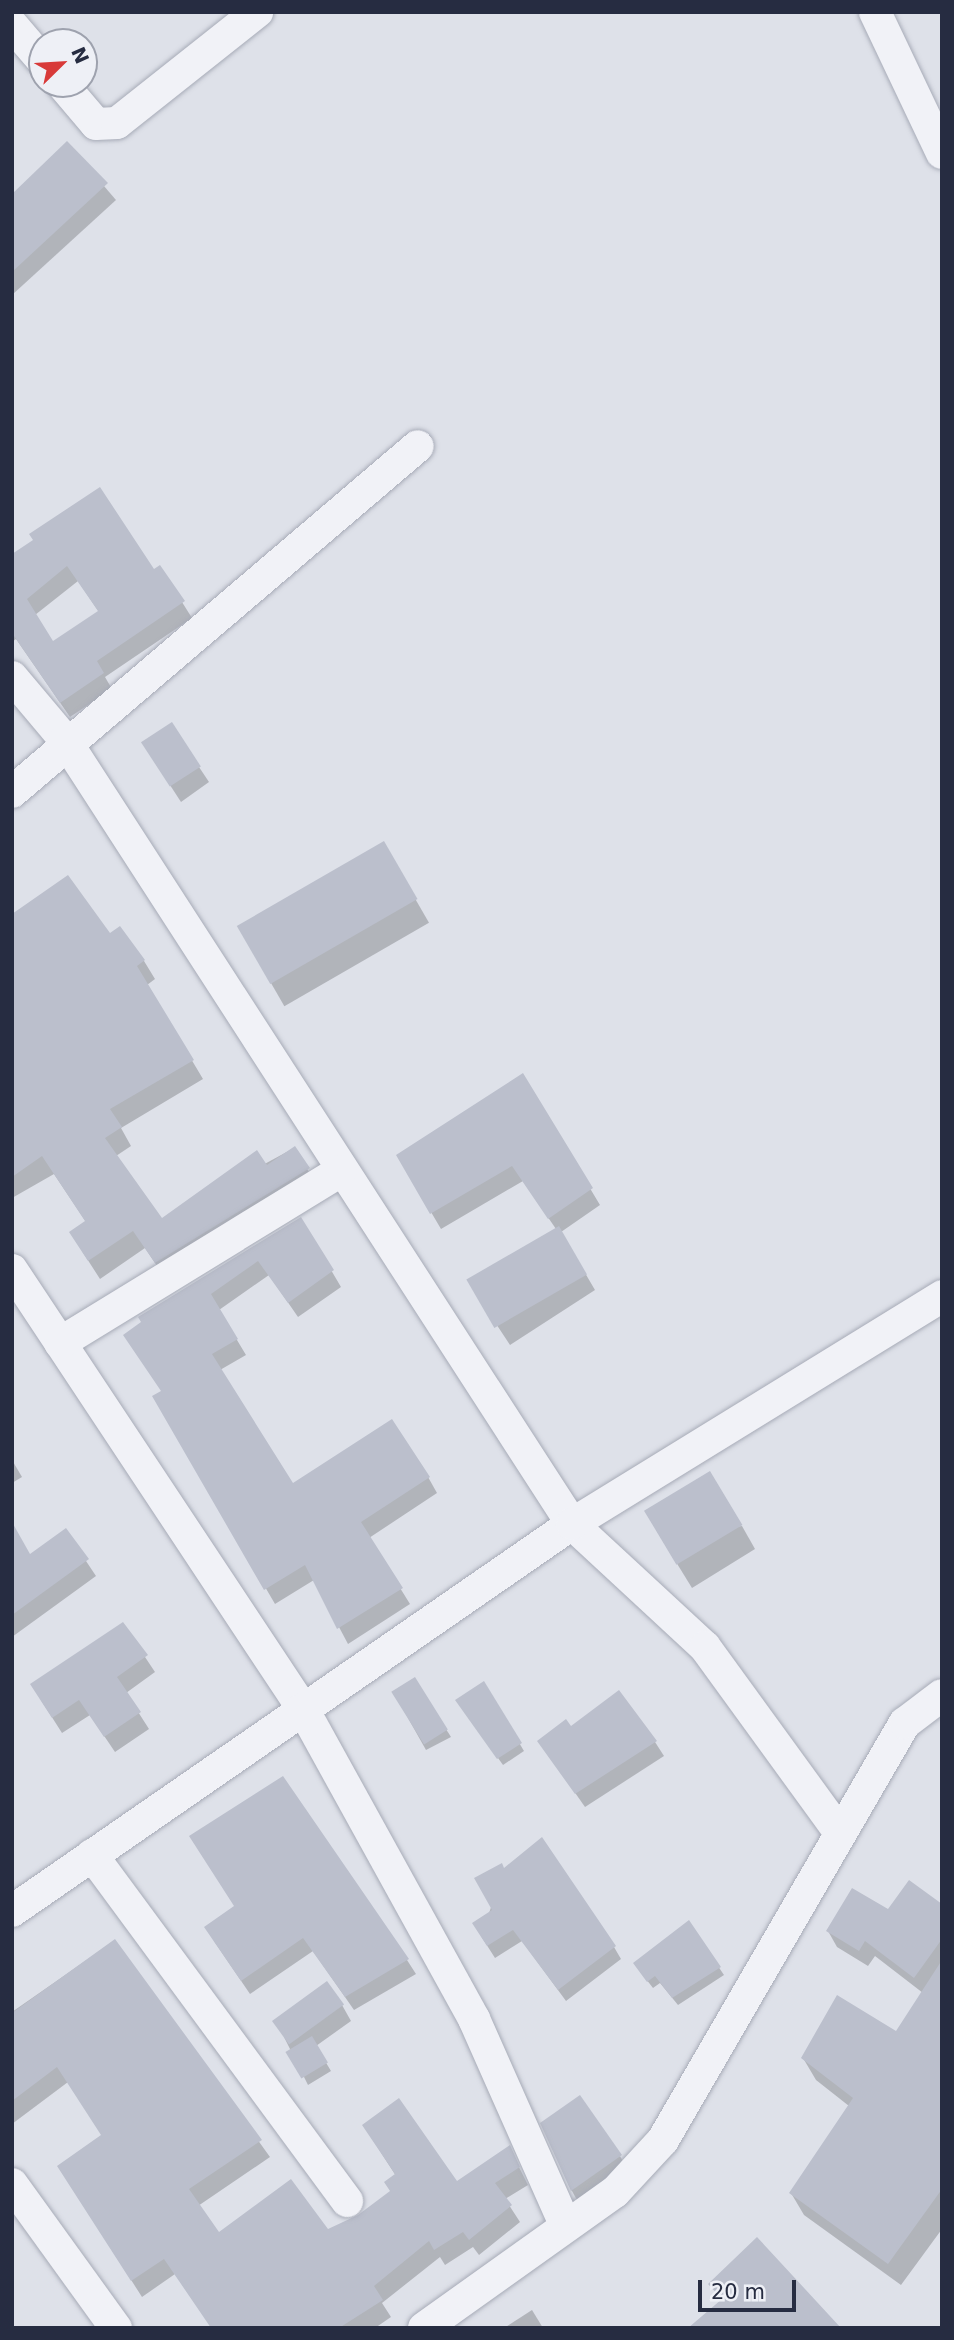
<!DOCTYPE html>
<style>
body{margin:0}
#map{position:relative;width:954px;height:2340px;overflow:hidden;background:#dee1e9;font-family:"DejaVu Sans",sans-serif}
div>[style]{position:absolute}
.shadow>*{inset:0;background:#0003;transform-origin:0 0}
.building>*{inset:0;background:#bbbfcc;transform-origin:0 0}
.roads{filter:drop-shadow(0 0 2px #a7abb7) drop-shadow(0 0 2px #a7abb7)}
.street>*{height:32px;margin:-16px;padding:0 16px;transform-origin:16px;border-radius:16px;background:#f1f2f7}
span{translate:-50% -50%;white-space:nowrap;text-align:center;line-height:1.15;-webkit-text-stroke:6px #eef0f6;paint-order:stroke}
.frame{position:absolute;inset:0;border:14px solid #262c41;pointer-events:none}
.north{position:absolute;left:28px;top:28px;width:70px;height:70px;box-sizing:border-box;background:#eef0f6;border:2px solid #9ea2ae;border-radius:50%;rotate:66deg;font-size:19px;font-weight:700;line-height:28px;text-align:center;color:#262c41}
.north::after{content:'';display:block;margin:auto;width:24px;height:32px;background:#d83a39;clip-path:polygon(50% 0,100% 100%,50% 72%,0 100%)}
.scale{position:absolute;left:698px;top:2280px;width:98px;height:32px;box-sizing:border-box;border:4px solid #262c41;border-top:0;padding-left:9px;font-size:21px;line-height:24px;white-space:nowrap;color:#262c41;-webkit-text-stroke:5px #eef0f6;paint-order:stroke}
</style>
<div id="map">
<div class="shadow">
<div style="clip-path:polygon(67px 143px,116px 200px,12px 295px,12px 208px)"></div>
<div style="clip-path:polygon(evenodd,12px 556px,153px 572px,160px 567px,192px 618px,105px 677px,112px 689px,70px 717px,16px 639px,12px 642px,12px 556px,78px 581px,99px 612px,53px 644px,35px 615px,78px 581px)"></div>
<div style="clip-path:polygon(153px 759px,199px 767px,209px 782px,181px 802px)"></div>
<div style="left:383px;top:843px;width:92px;height:167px;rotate:60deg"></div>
<div style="clip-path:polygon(110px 936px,144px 961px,155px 979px,147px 985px,203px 1079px,121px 1128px,131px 1146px,116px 1156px,161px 1220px,294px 1148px,319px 1188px,167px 1281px,145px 1248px,100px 1279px,82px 1251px,86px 1222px,54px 1174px,12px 1198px,12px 1140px)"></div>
<div style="clip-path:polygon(522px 1075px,600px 1205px,561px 1232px,595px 1290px,510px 1345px,479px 1298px,556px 1229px,523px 1181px,441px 1229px,398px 1156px)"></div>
<div style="clip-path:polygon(301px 1219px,341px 1287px,298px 1317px,269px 1275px,219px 1310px,246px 1355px,220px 1370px,292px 1486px,428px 1477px,437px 1493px,369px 1538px,410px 1604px,348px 1644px,314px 1580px,275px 1604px,154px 1397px,162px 1392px,143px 1322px)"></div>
<div style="clip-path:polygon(12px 1460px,22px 1477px,12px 1483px)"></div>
<div style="clip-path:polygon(12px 1526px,30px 1556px,66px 1531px,96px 1576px,12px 1637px)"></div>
<div style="clip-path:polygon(742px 1526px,755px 1549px,692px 1588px,660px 1536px)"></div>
<div style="clip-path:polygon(123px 1624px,155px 1672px,126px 1693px,149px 1729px,115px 1752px,90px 1715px,62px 1733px,41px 1700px)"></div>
<div style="clip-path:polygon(415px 1680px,451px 1737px,426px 1750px,394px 1693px)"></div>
<div style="clip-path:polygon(484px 1684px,524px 1751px,503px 1765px,462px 1707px)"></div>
<div style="clip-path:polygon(571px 1729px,655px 1742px,664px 1756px,585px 1807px,539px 1741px)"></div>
<div style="clip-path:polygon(504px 1870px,614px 1947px,621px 1959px,566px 2001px,522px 1941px,495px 1958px,481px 1936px)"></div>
<div style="clip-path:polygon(942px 1906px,942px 2229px,901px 2285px,804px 2215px,791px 2193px,849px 2106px,816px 2080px,803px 2058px,896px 2034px,923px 1993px,875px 1956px,868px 1966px,837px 1947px,828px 1931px,888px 1912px)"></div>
<div style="clip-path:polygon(236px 1907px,407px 1960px,416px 1974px,354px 2010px,313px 1951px,250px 1994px,214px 1941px)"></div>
<div style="clip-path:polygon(689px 1923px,724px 1975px,678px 2005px,660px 1983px,653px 1988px,639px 1970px)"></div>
<div style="clip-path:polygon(114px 1941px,270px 2157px,198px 2206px,218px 2235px,327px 2231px,359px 2217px,392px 2192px,396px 2176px,364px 2126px,456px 2184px,509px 2147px,528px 2185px,505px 2199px,520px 2222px,479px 2255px,473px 2247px,445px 2265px,440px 2257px,382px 2303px,391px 2317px,375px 2328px,212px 2328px,175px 2274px,142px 2297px,69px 2183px,103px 2136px,68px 2082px,12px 2124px,12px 2012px)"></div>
<div style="clip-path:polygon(342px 2005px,351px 2021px,316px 2046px,331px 2071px,308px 2085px,284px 2037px)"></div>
<div style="left:620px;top:2156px;width:18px;height:59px;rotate:61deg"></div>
<div style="clip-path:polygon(532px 2310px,543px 2328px,504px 2328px)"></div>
</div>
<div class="building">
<div style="clip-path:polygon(67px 141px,108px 183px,12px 272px,12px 194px)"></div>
<div style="clip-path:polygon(evenodd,100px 487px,154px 569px,160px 565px,185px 601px,97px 661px,104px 673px,60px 703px,12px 633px,12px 554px,33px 540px,29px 534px,100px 487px,67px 566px,98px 611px,53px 641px,27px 599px,67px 566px)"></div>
<div style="left:172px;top:722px;width:53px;height:37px;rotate:57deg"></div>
<div style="left:384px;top:841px;width:67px;height:170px;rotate:60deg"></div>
<div style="clip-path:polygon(68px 875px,110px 933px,120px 926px,145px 960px,137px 966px,194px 1060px,110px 1109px,122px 1127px,105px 1138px,162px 1218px,257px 1150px,267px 1165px,295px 1146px,310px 1168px,155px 1263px,133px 1231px,88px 1261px,69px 1232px,85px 1221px,42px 1156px,12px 1177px,12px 914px)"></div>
<div style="clip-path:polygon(523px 1073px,593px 1188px,548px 1219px,512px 1166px,430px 1214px,396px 1155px)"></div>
<div style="clip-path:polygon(301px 1217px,334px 1270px,288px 1303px,258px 1261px,211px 1294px,238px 1339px,212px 1354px,293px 1483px,392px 1419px,430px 1477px,361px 1522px,403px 1588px,337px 1629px,305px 1565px,264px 1590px,152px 1396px,161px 1391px,123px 1335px,141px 1322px,138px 1317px)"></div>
<div style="left:559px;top:1226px;width:56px;height:107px;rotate:60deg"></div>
<div style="left:710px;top:1471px;width:63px;height:77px;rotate:59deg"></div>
<div style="clip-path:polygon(12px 1522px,30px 1554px,66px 1528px,89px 1559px,12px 1615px)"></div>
<div style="clip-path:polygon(123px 1622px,148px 1655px,117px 1677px,141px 1712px,104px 1737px,79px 1700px,52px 1718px,30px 1684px)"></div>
<div style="left:415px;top:1677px;width:62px;height:28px;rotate:58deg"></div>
<div style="clip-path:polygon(484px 1681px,522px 1743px,497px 1759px,455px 1700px)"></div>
<div style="clip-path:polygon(619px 1690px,657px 1741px,575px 1794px,537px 1741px,566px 1719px,571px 1726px)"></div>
<div style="clip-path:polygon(283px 1776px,409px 1959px,345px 1997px,303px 1938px,241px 1981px,204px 1927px,234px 1906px,189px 1836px)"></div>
<div style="clip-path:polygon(542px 1837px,616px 1946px,558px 1990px,513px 1930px,487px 1946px,472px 1923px,492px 1910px,474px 1878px,502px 1863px,504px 1868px)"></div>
<div style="clip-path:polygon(909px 1880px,942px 1904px,942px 1939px,914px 1978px,865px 1941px,859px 1951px,826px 1931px,852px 1888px,888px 1909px)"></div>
<div style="clip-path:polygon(689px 1920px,721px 1967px,672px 1998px,655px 1976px,647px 1982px,633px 1963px)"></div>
<div style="clip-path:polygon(115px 1939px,262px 2140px,189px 2189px,219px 2232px,291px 2179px,328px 2229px,358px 2215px,390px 2191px,384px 2182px,395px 2174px,362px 2125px,399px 2098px,457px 2181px,510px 2145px,520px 2167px,495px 2183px,512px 2205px,469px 2240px,463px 2232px,434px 2250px,429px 2241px,374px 2286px,383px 2300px,339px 2328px,211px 2328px,164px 2259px,131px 2281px,57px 2166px,101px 2135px,57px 2067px,12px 2101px,12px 2013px)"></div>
<div style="clip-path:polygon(942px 1960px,942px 2189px,888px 2264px,789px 2193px,853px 2098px,801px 2058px,837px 1995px,896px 2031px)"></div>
<div style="left:327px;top:1981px;width:29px;height:68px;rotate:54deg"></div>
<div style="left:312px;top:2036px;width:31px;height:31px;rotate:59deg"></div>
<div style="clip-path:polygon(580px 2095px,622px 2155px,571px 2191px,540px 2123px)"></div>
<div style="clip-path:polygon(757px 2237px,841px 2328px,688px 2328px,722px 2299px,708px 2284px)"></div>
</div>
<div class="roads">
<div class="street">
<div style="left:875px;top:12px;width:156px;rotate:64.6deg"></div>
<div style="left:12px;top:25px;width:46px;rotate:49.4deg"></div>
<div style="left:62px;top:84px;width:52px;rotate:49.6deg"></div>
<div style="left:96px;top:124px;width:21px;rotate:-3deg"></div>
<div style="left:117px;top:123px;width:179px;rotate:-38.4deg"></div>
<div style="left:12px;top:677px;width:82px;rotate:49.9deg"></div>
<div style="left:65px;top:740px;width:934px;rotate:57.11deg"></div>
<div style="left:572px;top:1524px;width:181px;rotate:42.8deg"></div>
<div style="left:705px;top:1647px;width:226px;rotate:54deg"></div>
<div style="left:12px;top:792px;width:533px;rotate:-40.44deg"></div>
<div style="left:12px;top:1270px;width:527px;rotate:56.46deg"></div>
<div style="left:303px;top:1709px;width:354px;rotate:61.1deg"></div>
<div style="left:474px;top:2019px;width:224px;rotate:66.1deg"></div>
<div style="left:60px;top:1343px;width:329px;rotate:-31.5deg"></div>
<div style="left:92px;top:1855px;width:430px;rotate:53.6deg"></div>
<div style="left:12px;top:1911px;width:681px;rotate:-34.65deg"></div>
<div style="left:572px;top:1524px;width:435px;rotate:-31.6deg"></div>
<div style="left:12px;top:2184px;width:178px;rotate:54.2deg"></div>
<div style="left:424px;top:2328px;width:234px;rotate:-35.5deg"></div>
<div style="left:615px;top:2192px;width:71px;rotate:-47.3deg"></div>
<div style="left:663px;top:2140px;width:482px;rotate:-59.9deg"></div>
<div style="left:905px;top:1723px;width:46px;rotate:-37.1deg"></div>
</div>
</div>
<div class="frame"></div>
<div class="north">N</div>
<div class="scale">20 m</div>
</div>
